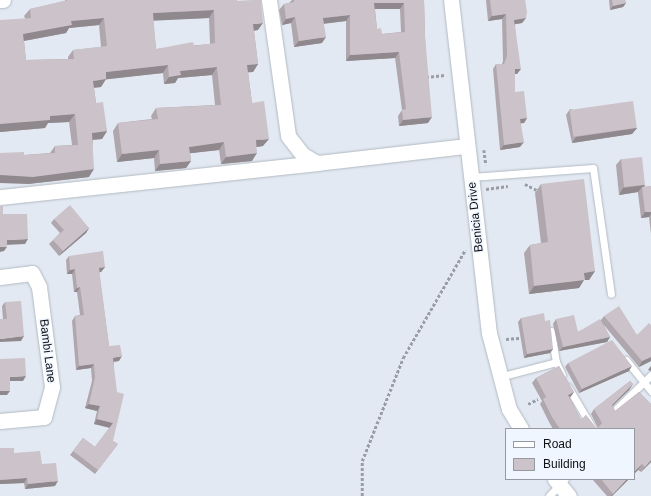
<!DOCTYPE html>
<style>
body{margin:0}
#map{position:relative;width:651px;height:496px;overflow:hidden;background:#e2e9f2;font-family:Arial,sans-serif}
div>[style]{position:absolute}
.path>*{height:2.5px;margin-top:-1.25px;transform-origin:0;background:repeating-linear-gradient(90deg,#999ea5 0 3px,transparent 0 5px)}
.roads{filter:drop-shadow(0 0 1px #b2b9c1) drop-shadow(0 0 1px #b2b9c1)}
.service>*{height:7px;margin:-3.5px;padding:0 3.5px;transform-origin:3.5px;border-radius:3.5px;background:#fff}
.minor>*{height:15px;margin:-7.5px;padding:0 7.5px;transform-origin:7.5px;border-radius:7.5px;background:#fff}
.wall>*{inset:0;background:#afa7ad}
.shaded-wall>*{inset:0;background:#8f888d}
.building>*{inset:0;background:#ccc2c9;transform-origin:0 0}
span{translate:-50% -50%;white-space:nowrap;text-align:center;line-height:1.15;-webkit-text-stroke:3px #eff6ff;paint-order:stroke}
.street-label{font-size:12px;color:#0d1013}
.legend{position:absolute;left:505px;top:428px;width:130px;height:52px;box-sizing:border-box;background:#eff6ff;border:1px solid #959aa1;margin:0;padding:5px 7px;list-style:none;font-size:12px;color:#0d1013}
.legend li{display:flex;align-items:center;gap:8px;height:20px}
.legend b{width:20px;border:1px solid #959aa1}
</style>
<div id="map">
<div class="path">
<div style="left:426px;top:77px;width:19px;rotate:-6deg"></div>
<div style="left:484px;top:150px;width:15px;rotate:82deg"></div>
<div style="left:525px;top:184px;width:16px;rotate:27deg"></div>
<div style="left:486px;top:189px;width:22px;rotate:-8deg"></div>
<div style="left:506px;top:339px;width:13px;rotate:-4deg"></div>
<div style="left:528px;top:404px;width:11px;rotate:-27deg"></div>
<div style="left:362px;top:496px;width:35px;rotate:-90deg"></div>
<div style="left:362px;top:461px;width:111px;rotate:-68.3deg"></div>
<div style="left:403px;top:358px;width:125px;rotate:-60.1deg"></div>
</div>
<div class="roads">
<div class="service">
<div style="left:471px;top:177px;width:122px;rotate:-4.2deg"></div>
<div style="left:593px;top:168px;width:127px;rotate:81.9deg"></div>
<div style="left:551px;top:331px;width:31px;rotate:81deg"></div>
<div style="left:626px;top:360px;width:40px;rotate:51deg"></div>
<div style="left:499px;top:377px;width:59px;rotate:-14.7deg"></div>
<div style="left:556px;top:362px;width:14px;rotate:65deg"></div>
<div style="left:568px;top:387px;width:49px;rotate:59.2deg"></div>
<div style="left:613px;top:412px;width:53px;rotate:-44.2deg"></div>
<div style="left:549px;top:496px;width:23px;rotate:-47deg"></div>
</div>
<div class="minor">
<div style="left:0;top:0;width:3px"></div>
<div style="left:269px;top:0;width:137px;rotate:82deg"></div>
<div style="left:288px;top:136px;width:24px;rotate:52deg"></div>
<div style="left:303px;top:155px;width:16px;rotate:30deg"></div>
<div style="left:317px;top:163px;width:150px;rotate:-6.5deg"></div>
<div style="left:451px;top:0;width:335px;rotate:83.5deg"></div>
<div style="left:489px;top:333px;width:79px;rotate:75.3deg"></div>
<div style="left:509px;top:409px;width:23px;rotate:59deg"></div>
<div style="left:0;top:197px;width:319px;rotate:-6.1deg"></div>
<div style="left:0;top:277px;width:32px;rotate:-7deg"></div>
<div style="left:32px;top:273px;width:16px;rotate:63deg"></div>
<div style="left:39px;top:287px;width:101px;rotate:82.6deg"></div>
<div style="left:52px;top:387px;width:31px;rotate:105deg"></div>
<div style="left:44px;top:417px;width:44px;rotate:174.8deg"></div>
<div style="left:555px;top:479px;width:22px;rotate:51deg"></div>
</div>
</div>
<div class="wall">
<div style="clip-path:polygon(evenodd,65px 0,237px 0,237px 1px,258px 30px,254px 31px,258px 64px,253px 72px,248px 72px,252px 103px,263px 146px,256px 147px,252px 161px,221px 164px,219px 150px,190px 153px,191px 161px,186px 168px,155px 171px,154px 158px,117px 162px,113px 131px,118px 123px,152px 119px,151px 116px,156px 108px,215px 105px,212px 75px,178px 78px,175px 83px,164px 84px,163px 73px,106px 79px,101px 87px,94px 88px,96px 103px,107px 131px,102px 139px,93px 140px,89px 177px,28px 184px,24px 155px,50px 153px,55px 146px,72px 145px,69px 122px,48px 123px,45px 128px,0 132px,25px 18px,24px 16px,30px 9px,65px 1px,65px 0,209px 18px,210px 44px,156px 49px,153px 20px,209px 18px,65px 0,99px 25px,101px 47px,73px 50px,68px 57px,68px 59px,26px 60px,24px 41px,66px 33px,69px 28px,99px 25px)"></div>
<div style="clip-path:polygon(evenodd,292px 0,424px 0,425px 36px,428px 123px,399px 126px,398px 116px,402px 110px,395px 58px,346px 61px,346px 21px,324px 24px,322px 43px,294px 47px,291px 23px,282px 25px,279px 10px,284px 4px,289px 3px,292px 0,375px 9px,400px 9px,401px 32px,382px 34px,377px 29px,375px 9px)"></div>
<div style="clip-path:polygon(486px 0,525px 0,526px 18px,522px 23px,515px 24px,517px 74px,515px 74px,515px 92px,527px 118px,524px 123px,521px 123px,520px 147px,500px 150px,493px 69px,496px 64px,502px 64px,503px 61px,502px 19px,488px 21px)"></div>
<div style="clip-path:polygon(609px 0,625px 0,626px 3px,623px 7px,610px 10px)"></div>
<div style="clip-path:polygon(570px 109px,637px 128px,632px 134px,572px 143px,566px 115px)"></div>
<div style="clip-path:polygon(621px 159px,645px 185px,644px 187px,651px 186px,651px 234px,649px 217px,641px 218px,638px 193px,638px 192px,619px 195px,616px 165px)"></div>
<div style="clip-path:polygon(541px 184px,595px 271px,589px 280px,584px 280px,579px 288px,529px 294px,524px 253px,530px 245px,541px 243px,535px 193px)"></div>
<div style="clip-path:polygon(54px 219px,89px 228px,86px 233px,59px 256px,49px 244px,60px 233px,51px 223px)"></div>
<div style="clip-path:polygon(69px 256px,105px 267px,101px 272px,99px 272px,109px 346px,119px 361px,114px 362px,113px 441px,118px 444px,95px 474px,70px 455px,83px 438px,95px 447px,110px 427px,94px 424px,97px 411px,85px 408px,92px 381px,91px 368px,76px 370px,72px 321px,75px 316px,80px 315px,77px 292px,74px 292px,72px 274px,67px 274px,66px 260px)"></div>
<div style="clip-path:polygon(5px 302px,21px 341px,3px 319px,2px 306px)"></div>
<div style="clip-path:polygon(604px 316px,637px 335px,651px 325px,651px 361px,639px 367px,603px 324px,610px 337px,607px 342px,559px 351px,553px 324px,556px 319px,578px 332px,601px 320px)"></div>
<div style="clip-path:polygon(521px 318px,545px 321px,553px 349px,550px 353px,524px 358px,518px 322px)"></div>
<div style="clip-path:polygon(568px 363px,629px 371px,579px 393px,565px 367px)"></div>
<div style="clip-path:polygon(559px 366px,574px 392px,570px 398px,581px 420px,586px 415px,597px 429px,598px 428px,591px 414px,594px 409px,630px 381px,633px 384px,629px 390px,613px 406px,615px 411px,639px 392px,651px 404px,651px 462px,641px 472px,638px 470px,634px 474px,634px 429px,553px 429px,549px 422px,540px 404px,542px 401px,532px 383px,536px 378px)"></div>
<div style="clip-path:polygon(0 448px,42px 464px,55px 486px,25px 489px,24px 483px,0 484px)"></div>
<div style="clip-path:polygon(592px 479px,629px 479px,612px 496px,607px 496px)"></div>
</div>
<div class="shaded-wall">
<div style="clip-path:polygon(374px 3px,404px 3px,400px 9px,370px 9px)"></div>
<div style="clip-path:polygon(626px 3px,623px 7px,610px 10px,613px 6px)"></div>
<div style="clip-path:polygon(214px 10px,209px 18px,148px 21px,153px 13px)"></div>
<div style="clip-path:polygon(506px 14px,502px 19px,488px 21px,492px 16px)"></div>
<div style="clip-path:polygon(350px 15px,346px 21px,319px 24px,323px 18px)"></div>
<div style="clip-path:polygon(295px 17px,291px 23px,282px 25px,286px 19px)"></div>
<div style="clip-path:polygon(104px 18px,99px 25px,69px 28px,66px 33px,18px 42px,23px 34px,71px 21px)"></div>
<div style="clip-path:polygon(526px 18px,522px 23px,511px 25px,514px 20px)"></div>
<div style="clip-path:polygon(263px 23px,258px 30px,248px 31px,253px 24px)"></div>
<div style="clip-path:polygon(326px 37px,322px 43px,294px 47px,299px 41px)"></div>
<div style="clip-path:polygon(399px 52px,395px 58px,346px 61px,350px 55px)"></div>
<div style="clip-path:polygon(258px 64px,253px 72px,242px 73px,247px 65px)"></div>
<div style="clip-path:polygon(168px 65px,163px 73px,101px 80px,106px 72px)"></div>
<div style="clip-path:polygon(217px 67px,212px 75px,178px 78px,175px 83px,164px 84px,169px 77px,180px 71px)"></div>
<div style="clip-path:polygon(515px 69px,521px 69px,517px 74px,511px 74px)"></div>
<div style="clip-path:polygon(106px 79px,101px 87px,88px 88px,93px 81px)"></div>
<div style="clip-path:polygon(75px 114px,69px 122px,48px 123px,45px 128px,0 132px,0 124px,50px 116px)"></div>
<div style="clip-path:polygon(432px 117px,428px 123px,399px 126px,403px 120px)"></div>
<div style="clip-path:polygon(527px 118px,524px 123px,517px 124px,520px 119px)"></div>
<div style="clip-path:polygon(637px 128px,632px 134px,572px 143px,576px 137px)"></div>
<div style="clip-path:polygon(107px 131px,102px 139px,87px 140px,92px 133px)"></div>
<div style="clip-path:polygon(269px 139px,263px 146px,250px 148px,256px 140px)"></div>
<div style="clip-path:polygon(224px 142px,219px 150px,184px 154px,189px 147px)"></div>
<div style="clip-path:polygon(524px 142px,520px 147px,500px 150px,504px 145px)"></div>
<div style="clip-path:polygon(159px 150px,154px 158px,117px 162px,122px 154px)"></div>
<div style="clip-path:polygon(257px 153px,252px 161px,221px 164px,226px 157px)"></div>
<div style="clip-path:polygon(191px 161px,186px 168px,155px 171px,160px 164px)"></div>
<div style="clip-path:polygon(94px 169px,89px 177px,28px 184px,0 183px,0 175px)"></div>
<div style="clip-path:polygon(645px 185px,642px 190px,642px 187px,638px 192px,619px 195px,623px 188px)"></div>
<div style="clip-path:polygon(645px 212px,651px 212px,651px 214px,649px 217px,641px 218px)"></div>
<div style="clip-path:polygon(89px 228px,86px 233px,59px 256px,63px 251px)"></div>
<div style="clip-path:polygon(28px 239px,25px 244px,4px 245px,7px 240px)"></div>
<div style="clip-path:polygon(0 247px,7px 247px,4px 251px,0 252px)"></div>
<div style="clip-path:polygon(105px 267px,101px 272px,96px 273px,99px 268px)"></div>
<div style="clip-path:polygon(75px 269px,72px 274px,67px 274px,70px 270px)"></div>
<div style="clip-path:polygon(595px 271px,589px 280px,584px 280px,579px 288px,529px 294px,534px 286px,584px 273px)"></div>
<div style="clip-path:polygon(80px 287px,77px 292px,74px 292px,77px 288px)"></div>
<div style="clip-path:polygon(24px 336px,21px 341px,0 342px,0 339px)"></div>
<div style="clip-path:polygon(610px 337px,607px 342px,559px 351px,563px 347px)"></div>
<div style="clip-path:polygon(553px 349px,550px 353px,524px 358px,527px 354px)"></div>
<div style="clip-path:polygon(122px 356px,119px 361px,110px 362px,113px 358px)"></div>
<div style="clip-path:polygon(651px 357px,651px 361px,639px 367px,642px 361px)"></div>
<div style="clip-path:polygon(94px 364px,91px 368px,76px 370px,79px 366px)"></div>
<div style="clip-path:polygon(632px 366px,629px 371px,579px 393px,582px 389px)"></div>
<div style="clip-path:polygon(651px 366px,651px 371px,648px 370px)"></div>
<div style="clip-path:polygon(26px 376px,23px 381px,6px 381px,10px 377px)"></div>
<div style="clip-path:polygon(633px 384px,629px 390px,608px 410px,612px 405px)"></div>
<div style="clip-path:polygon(0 391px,10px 391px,7px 395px,0 395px)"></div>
<div style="clip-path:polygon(574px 392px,570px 397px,568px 395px)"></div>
<div style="clip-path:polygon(89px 404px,100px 406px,97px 411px,85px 408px)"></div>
<div style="clip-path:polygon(97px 419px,113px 423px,110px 428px,94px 424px)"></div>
<div style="clip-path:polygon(651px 460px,651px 462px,641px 472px,645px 467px)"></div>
<div style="clip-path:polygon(642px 464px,638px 470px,634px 474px,634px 472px)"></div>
<div style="clip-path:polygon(27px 478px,24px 483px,0 484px,0 480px)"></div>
<div style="clip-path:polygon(627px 479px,629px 479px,612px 496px,611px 496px)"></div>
<div style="clip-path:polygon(58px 481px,55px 486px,25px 489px,28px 484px)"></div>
</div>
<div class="building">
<div style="clip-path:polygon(evenodd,68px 0,237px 0,237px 1px,252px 0,261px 0,263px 23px,253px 24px,258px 64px,247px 65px,252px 103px,264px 101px,269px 139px,256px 140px,257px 153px,226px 157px,224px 142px,189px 147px,191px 161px,160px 164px,159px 150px,122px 154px,118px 123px,158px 119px,156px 108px,221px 105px,217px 67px,180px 71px,181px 75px,169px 77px,168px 65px,106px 72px,106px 79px,93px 81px,96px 103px,103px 102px,107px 131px,92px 133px,94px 169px,33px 177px,0 175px,0 153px,24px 152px,24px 155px,55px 153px,55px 146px,78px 145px,75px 114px,50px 116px,50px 120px,0 124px,0 20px,31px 18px,30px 9px,68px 0,214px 10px,215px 43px,194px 46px,193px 42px,156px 49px,153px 13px,214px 10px,68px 0,104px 18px,107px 46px,73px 50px,74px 59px,26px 60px,23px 34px,72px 25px,71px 21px,104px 18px)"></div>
<div style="clip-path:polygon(evenodd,294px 0,424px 0,425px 36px,432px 117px,403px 120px,402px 110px,406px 109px,399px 52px,350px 55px,350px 15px,323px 18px,326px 37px,299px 41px,295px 17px,286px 19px,284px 4px,294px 2px,294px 0,374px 3px,404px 3px,405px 32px,382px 34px,381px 28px,377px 29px,374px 3px)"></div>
<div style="clip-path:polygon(490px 0,525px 0,527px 12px,526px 18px,514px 20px,521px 69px,515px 69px,515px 92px,524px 91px,527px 118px,520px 119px,524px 142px,504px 145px,496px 64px,504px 64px,507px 56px,506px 14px,492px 16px)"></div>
<div style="clip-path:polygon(612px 0,625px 0,626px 3px,613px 6px)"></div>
<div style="left:633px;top:101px;width:27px;height:64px;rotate:82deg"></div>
<div style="left:642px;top:157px;width:28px;height:21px;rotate:84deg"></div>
<div style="clip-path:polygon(584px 179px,595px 271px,584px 273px,585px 280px,534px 286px,530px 245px,548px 242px,541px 184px)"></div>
<div style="clip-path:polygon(651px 186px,651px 212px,645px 212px,642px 187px)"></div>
<div style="clip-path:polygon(70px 205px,89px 228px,63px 251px,53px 240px,64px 230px,54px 219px)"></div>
<div style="clip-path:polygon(0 206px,3px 206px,3px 214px,27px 214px,28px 239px,7px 240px,7px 247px,0 247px)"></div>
<div style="clip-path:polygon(103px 251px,105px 267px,99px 268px,109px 346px,120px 345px,122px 356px,113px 358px,117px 392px,124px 394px,113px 441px,118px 444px,98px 470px,73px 451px,83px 438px,95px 447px,113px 423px,97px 419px,100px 406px,89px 404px,95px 377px,94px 364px,79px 366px,75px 316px,84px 315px,80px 287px,77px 288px,75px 269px,70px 270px,69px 256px)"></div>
<div style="clip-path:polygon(21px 301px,24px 336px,0 339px,0 319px,7px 319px,5px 302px)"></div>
<div style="clip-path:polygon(619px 306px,637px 335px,649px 323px,651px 325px,651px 357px,642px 361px,604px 316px)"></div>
<div style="clip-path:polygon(544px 313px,545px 321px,550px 320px,553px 349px,527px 354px,521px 318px)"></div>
<div style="clip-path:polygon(574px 315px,578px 332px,600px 319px,610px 337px,563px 347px,556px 319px)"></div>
<div style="clip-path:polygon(612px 340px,632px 366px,582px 389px,568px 363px)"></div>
<div style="clip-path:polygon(25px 358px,26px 376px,10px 377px,10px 391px,0 391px,0 359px)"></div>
<div style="clip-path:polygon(559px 366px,574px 392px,568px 395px,581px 420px,586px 415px,597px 429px,602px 423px,594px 409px,630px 381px,633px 384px,612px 405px,615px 411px,639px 392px,651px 404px,651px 460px,645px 467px,642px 464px,634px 472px,634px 429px,612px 429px,612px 428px,611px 429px,560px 429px,552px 417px,543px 399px,546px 397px,536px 378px)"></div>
<div style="clip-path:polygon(0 448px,14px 448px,14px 453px,40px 451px,42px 464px,56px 463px,58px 481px,28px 484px,27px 478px,0 480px)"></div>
<div style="clip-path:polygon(601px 479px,627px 479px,613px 494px)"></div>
</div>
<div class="street-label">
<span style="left:476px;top:217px;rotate:-96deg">Benicia Drive</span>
<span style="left:47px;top:351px;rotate:83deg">Bambi Lane</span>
</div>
<ul class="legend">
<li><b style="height:5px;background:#fff"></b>Road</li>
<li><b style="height:11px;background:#ccc2c9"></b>Building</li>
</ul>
</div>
